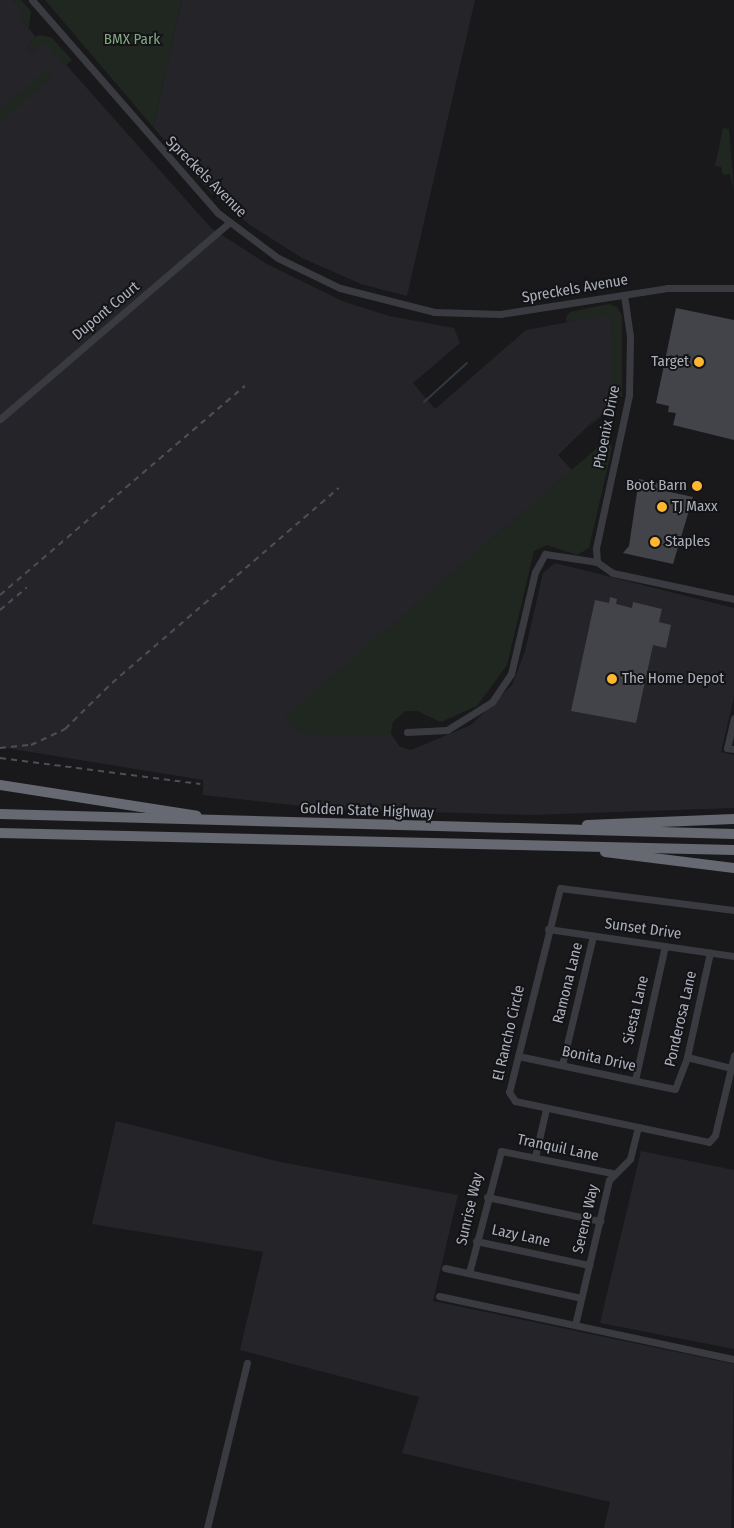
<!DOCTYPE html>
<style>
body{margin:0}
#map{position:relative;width:734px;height:1528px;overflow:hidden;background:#19191c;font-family:"Fira Sans Condensed",sans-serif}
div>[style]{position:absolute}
.built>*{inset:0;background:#252529}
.green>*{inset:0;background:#1f2720}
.stream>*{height:2px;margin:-1px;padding:0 1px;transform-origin:1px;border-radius:1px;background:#2e3941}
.building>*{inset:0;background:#434449}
.minor>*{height:7px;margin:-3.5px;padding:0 3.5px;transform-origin:3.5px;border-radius:3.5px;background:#3a3b41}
.highway>*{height:10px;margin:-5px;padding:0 5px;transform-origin:5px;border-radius:5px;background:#666972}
.rail>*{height:2px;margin-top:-1px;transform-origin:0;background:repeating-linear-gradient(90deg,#4d4f56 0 6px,transparent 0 11px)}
.dots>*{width:14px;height:14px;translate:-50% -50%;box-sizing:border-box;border:2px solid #141417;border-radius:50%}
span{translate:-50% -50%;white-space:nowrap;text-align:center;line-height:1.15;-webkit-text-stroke:4px #141417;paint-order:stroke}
.park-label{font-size:15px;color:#81a883}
.street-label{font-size:15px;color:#abb0bc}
.poi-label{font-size:15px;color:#abb0bc}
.right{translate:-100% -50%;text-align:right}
.left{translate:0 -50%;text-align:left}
</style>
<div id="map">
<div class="built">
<div style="clip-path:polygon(0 0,13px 0,24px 13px,20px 18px,36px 37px,26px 46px,32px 53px,45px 41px,211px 228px,267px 264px,342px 301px,389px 316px,454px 328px,460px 343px,413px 383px,435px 409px,526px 330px,611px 314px,615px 351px,611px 404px,558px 455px,572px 470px,285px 717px,301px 734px,391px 734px,400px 747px,411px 750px,471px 725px,512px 685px,525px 651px,543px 573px,555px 563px,734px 608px,734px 697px,721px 752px,734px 755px,734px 808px,530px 815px,329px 809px,203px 795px,203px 780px,0 747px)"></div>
<div style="clip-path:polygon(182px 0,475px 0,407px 296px,361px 284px,302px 258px,250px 225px,211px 193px,153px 127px)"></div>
<div style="clip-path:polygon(116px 1121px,280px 1162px,458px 1195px,433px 1301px,734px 1364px,731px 1528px,604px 1528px,610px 1502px,402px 1453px,419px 1397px,240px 1350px,263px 1252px,92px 1224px)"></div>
<div style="clip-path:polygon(641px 1151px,734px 1170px,734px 1349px,600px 1323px)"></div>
</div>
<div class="green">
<div style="clip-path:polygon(13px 0,21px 0,31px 11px,29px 28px,20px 18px,24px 13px)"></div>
<div style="clip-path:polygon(45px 0,182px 0,153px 127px)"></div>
<div style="clip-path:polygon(38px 35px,51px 37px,72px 60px,65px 66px,45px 42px,32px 53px,26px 46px)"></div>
<div style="clip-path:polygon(47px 69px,53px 76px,0 123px,0 110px)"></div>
<div style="clip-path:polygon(723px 128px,729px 129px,734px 191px,730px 174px,723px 175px,721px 167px,715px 166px)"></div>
<div style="clip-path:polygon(608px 304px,617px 307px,622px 316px,622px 397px,588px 428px,612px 399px,611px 315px,567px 322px,566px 317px,570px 312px)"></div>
<div style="clip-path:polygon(603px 443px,610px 443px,612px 448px,589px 548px,577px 555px,547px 545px,534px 551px,507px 665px,477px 706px,441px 722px,417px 711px,405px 711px,393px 722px,391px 734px,381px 735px,301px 734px,284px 717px)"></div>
</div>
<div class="stream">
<div style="left:424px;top:402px;width:58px;rotate:-42.2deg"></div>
</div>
<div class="building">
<div style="clip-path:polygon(676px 308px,734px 320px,734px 440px,673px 425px,676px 413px,668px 412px,669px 406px,656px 403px)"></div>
<div style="clip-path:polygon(639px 479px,662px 484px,661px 490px,693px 497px,673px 564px,623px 553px,629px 546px)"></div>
<div style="clip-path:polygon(610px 597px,617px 599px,616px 604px,632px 608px,633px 602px,662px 609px,659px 622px,671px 625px,666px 648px,653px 645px,636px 723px,571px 711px,595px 600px,609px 603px)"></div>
</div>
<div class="minor">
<div style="left:32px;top:0;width:283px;rotate:48.9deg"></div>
<div style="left:218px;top:213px;width:75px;rotate:36.9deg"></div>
<div style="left:278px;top:258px;width:69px;rotate:25.8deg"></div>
<div style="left:340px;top:288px;width:97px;rotate:14.3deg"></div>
<div style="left:434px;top:312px;width:66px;rotate:1.7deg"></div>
<div style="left:500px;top:314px;width:169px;rotate:-8.8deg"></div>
<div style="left:667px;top:288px;width:67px"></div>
<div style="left:0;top:419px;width:301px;rotate:-40.6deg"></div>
<div style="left:597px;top:562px;width:14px;rotate:-94deg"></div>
<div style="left:596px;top:548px;width:157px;rotate:-77.8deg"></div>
<div style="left:629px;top:395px;width:59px;rotate:-89deg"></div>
<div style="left:630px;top:336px;width:41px;rotate:-98.3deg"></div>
<div style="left:597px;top:562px;width:19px;rotate:35deg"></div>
<div style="left:613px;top:573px;width:124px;rotate:12.1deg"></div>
<div style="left:734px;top:718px;width:31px;rotate:103deg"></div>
<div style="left:727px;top:748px;width:7px;rotate:8deg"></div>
<div style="left:407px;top:732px;width:40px;rotate:-2.9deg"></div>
<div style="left:447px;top:730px;width:53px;rotate:-31.9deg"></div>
<div style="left:492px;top:702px;width:34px;rotate:-56deg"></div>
<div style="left:511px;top:674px;width:105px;rotate:-76.8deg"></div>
<div style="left:535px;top:572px;width:21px;rotate:-61deg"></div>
<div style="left:545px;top:554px;width:53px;rotate:8.7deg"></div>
<div style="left:734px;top:910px;width:175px;rotate:-172.8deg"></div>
<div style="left:560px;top:888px;width:210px;rotate:104deg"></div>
<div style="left:509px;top:1092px;width:11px;rotate:56deg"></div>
<div style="left:515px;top:1101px;width:198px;rotate:11.9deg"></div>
<div style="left:709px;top:1142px;width:9px;rotate:-49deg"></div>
<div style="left:715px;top:1135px;width:82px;rotate:-76.6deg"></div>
<div style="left:548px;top:929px;width:188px;rotate:8.3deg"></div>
<div style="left:518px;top:1056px;width:160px;rotate:11.9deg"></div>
<div style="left:675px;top:1089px;width:34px;rotate:-69deg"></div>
<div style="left:687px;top:1057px;width:107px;rotate:-77.6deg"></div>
<div style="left:687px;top:1057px;width:45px;rotate:14deg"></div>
<div style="left:562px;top:1065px;width:133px;rotate:-76.5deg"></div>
<div style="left:635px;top:1080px;width:137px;rotate:-77.4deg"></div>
<div style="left:535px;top:1157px;width:49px;rotate:-77.1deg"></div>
<div style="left:487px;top:1197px;width:116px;rotate:12deg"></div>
<div style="left:476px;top:1241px;width:116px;rotate:12deg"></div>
<div style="left:445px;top:1268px;width:139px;rotate:12.4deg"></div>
<div style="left:469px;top:1273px;width:126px;rotate:-75.3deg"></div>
<div style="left:501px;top:1151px;width:113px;rotate:11.2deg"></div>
<div style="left:439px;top:1296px;width:302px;rotate:12.1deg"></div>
<div style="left:575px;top:1325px;width:149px;rotate:-76.8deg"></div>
<div style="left:609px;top:1180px;width:30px;rotate:-45deg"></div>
<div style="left:630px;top:1159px;width:33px;rotate:-76deg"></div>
<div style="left:207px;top:1528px;width:170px;rotate:-76.4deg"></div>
</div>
<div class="highway">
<div style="left:0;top:785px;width:199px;rotate:8.9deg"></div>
<div style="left:0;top:814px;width:734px;rotate:1.56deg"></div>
<div style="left:587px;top:825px;width:147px;rotate:-2.3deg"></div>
<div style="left:0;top:833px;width:734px;rotate:1.33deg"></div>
<div style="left:605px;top:852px;width:130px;rotate:7.1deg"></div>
</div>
<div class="rail">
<div style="left:0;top:595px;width:322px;rotate:-40.5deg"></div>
<div style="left:0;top:610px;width:35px;rotate:-40deg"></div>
<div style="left:0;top:748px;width:31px;rotate:-6deg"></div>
<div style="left:31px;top:745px;width:38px;rotate:-25deg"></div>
<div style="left:65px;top:729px;width:66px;rotate:-44.4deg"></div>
<div style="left:112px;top:683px;width:299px;rotate:-40.7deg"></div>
<div style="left:0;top:758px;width:202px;rotate:7.4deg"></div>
</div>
<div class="dots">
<div style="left:699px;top:362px;background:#feb72f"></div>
<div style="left:697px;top:486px;background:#feb72f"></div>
<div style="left:662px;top:507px;background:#feb72f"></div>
<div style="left:655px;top:542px;background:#feb72f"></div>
<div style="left:612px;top:679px;background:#feb72f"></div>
</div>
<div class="park-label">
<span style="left:132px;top:40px">BMX Park</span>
</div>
<div class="street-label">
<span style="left:206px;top:177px;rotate:45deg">Spreckels Avenue</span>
<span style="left:575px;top:289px;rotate:-10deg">Spreckels Avenue</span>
<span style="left:106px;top:311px;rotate:-40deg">Dupont Court</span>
<span style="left:607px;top:427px;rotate:-79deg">Phoenix Drive</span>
<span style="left:367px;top:811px;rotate:2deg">Golden State Highway</span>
<span style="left:643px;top:929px;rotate:8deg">Sunset Drive</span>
<span style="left:568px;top:983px;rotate:-76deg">Ramona Lane</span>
<span style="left:636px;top:1010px;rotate:-77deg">Siesta Lane</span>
<span style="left:681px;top:1019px;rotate:-77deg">Ponderosa Lane</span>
<span style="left:509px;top:1033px;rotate:-77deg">El Rancho Circle</span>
<span style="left:599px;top:1059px;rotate:12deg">Bonita Drive</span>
<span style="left:558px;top:1148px;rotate:12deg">Tranquil Lane</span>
<span style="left:470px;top:1209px;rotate:-77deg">Sunrise Way</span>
<span style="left:586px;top:1219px;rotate:-77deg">Serene Way</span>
<span style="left:521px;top:1236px;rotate:12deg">Lazy Lane</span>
</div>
<div class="poi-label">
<span class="right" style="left:689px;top:362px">Target</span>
<span class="right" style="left:687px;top:486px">Boot Barn</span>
<span class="left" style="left:672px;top:507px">TJ Maxx</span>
<span class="left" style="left:665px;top:542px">Staples</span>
<span class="left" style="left:622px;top:679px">The Home Depot</span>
</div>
</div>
